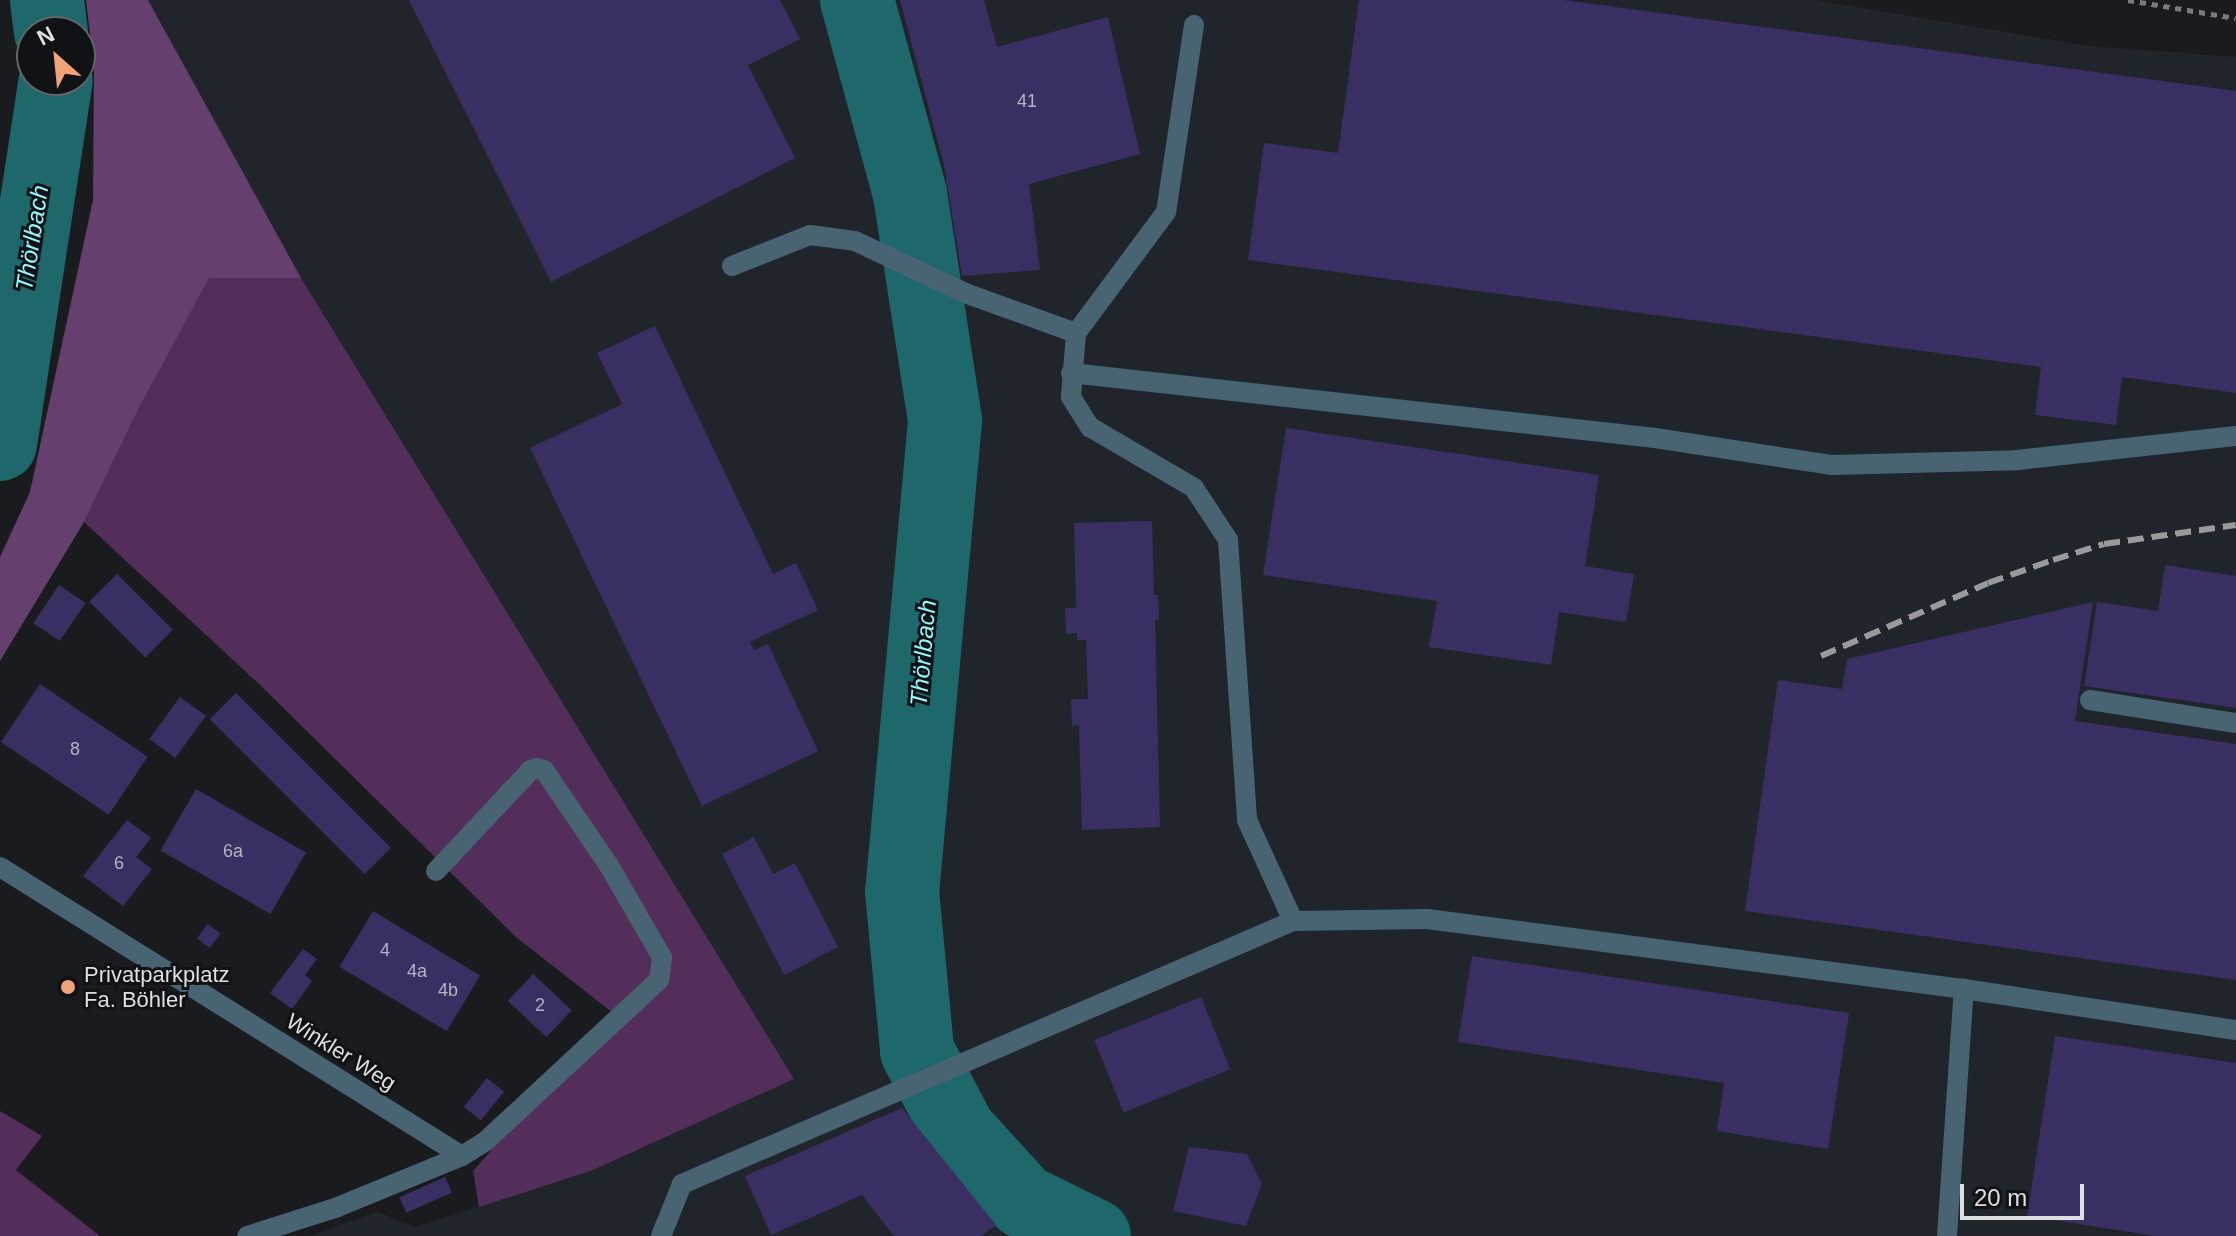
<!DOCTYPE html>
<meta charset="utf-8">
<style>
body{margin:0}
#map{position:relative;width:2236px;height:1236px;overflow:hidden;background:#1a1b1e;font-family:Arial,sans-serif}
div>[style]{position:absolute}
.built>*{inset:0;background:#20252c}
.green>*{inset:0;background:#532e5a}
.forest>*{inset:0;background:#653f6d}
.river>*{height:74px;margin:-37px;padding:0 37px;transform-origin:37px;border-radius:37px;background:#1e676b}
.building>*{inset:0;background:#3a2f62;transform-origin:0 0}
.path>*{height:5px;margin-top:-2.5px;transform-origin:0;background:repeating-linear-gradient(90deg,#797a7c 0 6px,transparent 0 12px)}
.minor>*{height:20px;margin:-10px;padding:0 10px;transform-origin:10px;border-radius:10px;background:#486371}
.rail>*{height:6px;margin-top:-3px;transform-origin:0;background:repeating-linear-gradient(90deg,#999a9c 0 16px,transparent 0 24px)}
.dots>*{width:22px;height:22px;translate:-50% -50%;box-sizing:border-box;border:4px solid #111215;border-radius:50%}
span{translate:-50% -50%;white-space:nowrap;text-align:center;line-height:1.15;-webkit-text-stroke:6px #111215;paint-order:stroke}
.number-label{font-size:18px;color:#b5b3c1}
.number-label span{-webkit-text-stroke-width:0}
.poi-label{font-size:22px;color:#dedfe1}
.left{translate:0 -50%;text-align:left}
.street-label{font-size:22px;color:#dedfe1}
.water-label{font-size:24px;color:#94f7fd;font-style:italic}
.north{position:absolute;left:16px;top:16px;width:80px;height:80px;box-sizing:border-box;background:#111215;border:2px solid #636467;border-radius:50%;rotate:333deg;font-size:22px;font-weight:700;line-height:32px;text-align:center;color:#dedfe1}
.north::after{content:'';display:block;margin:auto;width:28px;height:36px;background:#efa377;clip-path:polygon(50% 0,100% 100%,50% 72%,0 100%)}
.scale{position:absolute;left:1960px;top:1184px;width:124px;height:36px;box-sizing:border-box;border:4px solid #dedfe1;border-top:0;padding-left:10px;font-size:24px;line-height:28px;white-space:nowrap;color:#dedfe1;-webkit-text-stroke:6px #111215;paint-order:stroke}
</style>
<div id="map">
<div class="built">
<div style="clip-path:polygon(148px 0,1816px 0,2089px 46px,2236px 57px,2236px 1236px,309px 1236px,377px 1212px,414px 1227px,590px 1172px,793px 1079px,282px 247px)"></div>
</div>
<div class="green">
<div style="clip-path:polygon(209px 277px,301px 278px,794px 1079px,591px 1171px,479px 1207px,473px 1171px,613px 1013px,516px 937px,259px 684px,84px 522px,138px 410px)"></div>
<div style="clip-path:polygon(0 1111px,42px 1136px,16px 1170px,100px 1236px,0 1236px)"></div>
</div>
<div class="forest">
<div style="clip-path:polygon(86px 0,148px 0,301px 278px,209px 278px,138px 410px,84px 522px,0 661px,0 557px,30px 492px,93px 200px,94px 67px)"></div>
</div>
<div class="river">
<div style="left:47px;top:0;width:32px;rotate:83deg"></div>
<div style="left:857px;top:0;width:201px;rotate:74.7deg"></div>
<div style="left:910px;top:194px;width:230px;rotate:81.2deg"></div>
<div style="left:945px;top:421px;width:472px;rotate:95.2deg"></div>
<div style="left:902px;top:891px;width:161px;rotate:84.6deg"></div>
<div style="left:917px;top:1051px;width:90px;rotate:62.3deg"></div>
<div style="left:959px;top:1131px;width:95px;rotate:47.6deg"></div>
<div style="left:1023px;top:1201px;width:79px;rotate:26.2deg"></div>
<div style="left:0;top:444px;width:368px;rotate:-81.3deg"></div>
</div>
<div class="building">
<div style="clip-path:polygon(409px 0,780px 0,800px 39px,748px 65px,795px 158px,551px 282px)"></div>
<div style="clip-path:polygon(900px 0,984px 0,997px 47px,1108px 17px,1140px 154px,1029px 184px,1040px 270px,962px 276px,944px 165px)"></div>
<div style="clip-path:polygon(1359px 0,1563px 0,2236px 91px,2236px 393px,2122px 377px,2116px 425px,2035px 415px,2041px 367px,1248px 260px,1264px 143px,1338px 153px)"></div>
<div style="clip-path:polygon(655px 326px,773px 574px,796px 563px,818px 610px,750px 642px,754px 650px,768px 644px,818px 751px,702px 806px,530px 448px,622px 404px,597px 353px)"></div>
<div style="clip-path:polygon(1286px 428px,1599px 475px,1585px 566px,1634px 574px,1626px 622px,1559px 612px,1551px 665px,1429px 647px,1437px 601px,1263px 575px)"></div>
<div style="clip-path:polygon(1152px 521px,1154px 595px,1158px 595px,1159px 619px,1155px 620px,1160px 827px,1082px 830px,1079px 725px,1072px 726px,1071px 699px,1088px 699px,1086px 640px,1077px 640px,1077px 633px,1066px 634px,1065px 608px,1076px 608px,1074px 523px)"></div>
<div style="clip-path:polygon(2165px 565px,2236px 576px,2236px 708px,2084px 686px,2097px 602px,2158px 611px)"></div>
<div style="left:117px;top:574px;width:79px;height:39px;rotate:45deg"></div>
<div style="left:59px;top:585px;width:32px;height:46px;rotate:34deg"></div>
<div style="clip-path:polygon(2093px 602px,2075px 721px,2236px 744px,2236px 980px,1745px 911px,1778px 680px,1842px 689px,1847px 659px)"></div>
<div style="left:40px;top:684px;width:130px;height:70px;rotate:34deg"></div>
<div style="left:236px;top:693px;width:219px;height:37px;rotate:45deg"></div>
<div style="left:180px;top:697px;width:32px;height:52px;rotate:36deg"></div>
<div style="left:196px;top:789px;width:127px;height:71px;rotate:30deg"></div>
<div style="clip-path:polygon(127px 820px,151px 838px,136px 857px,152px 869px,123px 906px,83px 876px)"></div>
<div style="clip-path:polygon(754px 837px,773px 874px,795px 863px,838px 947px,784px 975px,722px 854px)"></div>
<div style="left:373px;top:911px;width:125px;height:65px;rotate:31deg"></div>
<div style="left:208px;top:924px;width:16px;height:18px;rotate:38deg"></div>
<div style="clip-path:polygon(303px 949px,317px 959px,305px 975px,312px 981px,292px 1009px,270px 993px)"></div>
<div style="clip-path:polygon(1472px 956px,1849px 1013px,1828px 1149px,1717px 1131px,1724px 1083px,1458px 1042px)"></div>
<div style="left:533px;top:974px;width:53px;height:37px;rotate:43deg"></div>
<div style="left:1201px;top:997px;width:78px;height:115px;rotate:68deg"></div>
<div style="clip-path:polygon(2055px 1036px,2236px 1063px,2236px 1236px,2156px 1236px,2027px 1216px)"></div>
<div style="left:487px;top:1078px;width:22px;height:37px;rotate:39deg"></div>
<div style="clip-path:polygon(902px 1108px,996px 1225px,981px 1236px,894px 1236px,862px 1195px,771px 1235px,745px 1176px)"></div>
<div style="clip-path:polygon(1189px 1147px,1247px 1154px,1262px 1184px,1246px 1226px,1173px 1211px)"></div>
<div style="left:445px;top:1177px;width:17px;height:50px;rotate:66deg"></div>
</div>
<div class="path">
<div style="left:2128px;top:0;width:109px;rotate:9.5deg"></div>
</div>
<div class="minor">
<div style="left:1194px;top:25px;width:189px;rotate:98.5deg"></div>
<div style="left:1166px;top:212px;width:151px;rotate:126.6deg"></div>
<div style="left:1076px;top:333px;width:64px;rotate:94.5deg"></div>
<div style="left:1071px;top:397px;width:36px;rotate:58deg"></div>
<div style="left:1090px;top:427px;width:121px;rotate:30.4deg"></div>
<div style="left:1194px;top:488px;width:62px;rotate:56.8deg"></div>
<div style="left:1228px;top:540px;width:281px;rotate:86.1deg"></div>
<div style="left:1247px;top:820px;width:111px;rotate:65.5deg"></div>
<div style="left:732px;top:266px;width:84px;rotate:-21.7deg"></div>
<div style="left:810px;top:235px;width:45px;rotate:7.6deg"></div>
<div style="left:855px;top:241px;width:122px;rotate:25.3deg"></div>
<div style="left:965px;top:293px;width:118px;rotate:19.8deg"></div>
<div style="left:1071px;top:373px;width:588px;rotate:6.35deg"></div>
<div style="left:1655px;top:438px;width:178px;rotate:8.7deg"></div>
<div style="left:1831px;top:465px;width:186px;rotate:-1.5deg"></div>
<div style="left:2017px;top:460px;width:220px;rotate:-6.3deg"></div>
<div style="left:2090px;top:700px;width:148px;rotate:9deg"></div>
<div style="left:0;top:867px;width:545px;rotate:32.03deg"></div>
<div style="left:462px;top:1156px;width:137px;rotate:157.7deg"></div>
<div style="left:335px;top:1208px;width:92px;rotate:162.3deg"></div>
<div style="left:436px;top:871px;width:139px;rotate:-46.8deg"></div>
<div style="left:531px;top:770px;width:6px;rotate:-18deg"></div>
<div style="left:537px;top:768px;width:7px;rotate:16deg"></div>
<div style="left:544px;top:770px;width:114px;rotate:55.8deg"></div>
<div style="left:608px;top:864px;width:108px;rotate:59.9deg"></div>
<div style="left:662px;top:957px;width:23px;rotate:97deg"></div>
<div style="left:659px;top:980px;width:236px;rotate:137.1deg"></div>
<div style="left:486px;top:1141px;width:28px;rotate:148deg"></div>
<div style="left:661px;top:1236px;width:56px;rotate:-68deg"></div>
<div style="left:682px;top:1184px;width:665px;rotate:-23.29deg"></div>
<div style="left:1293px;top:921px;width:134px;rotate:-0.9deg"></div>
<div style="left:1427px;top:919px;width:542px;rotate:7.43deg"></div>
<div style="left:1964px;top:989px;width:275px;rotate:8.6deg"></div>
<div style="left:1947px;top:1236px;width:248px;rotate:-86.1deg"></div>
</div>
<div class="rail">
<div style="left:1821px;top:656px;width:182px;rotate:-23.6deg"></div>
<div style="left:1988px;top:583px;width:69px;rotate:-19.5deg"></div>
<div style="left:2053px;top:560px;width:53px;rotate:-17.4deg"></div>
<div style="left:2104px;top:544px;width:133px;rotate:-8.2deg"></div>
</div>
<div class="dots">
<div style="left:68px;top:987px;background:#efa377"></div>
</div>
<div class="number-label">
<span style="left:1027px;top:101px">41</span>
<span style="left:75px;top:749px">8</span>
<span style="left:233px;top:851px">6a</span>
<span style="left:119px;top:863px">6</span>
<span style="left:385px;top:950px">4</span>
<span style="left:417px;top:971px">4a</span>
<span style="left:448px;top:990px">4b</span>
<span style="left:540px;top:1005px">2</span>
</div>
<div class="poi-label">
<span class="left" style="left:84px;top:987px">Privatparkplatz<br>Fa. Böhler</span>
</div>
<div class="street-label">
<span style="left:341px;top:1052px;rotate:32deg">Winkler Weg</span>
</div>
<div class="water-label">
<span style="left:32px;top:238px;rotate:-81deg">Thörlbach</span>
<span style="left:923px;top:653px;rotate:-85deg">Thörlbach</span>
</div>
<div class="north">N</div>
<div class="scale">20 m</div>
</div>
